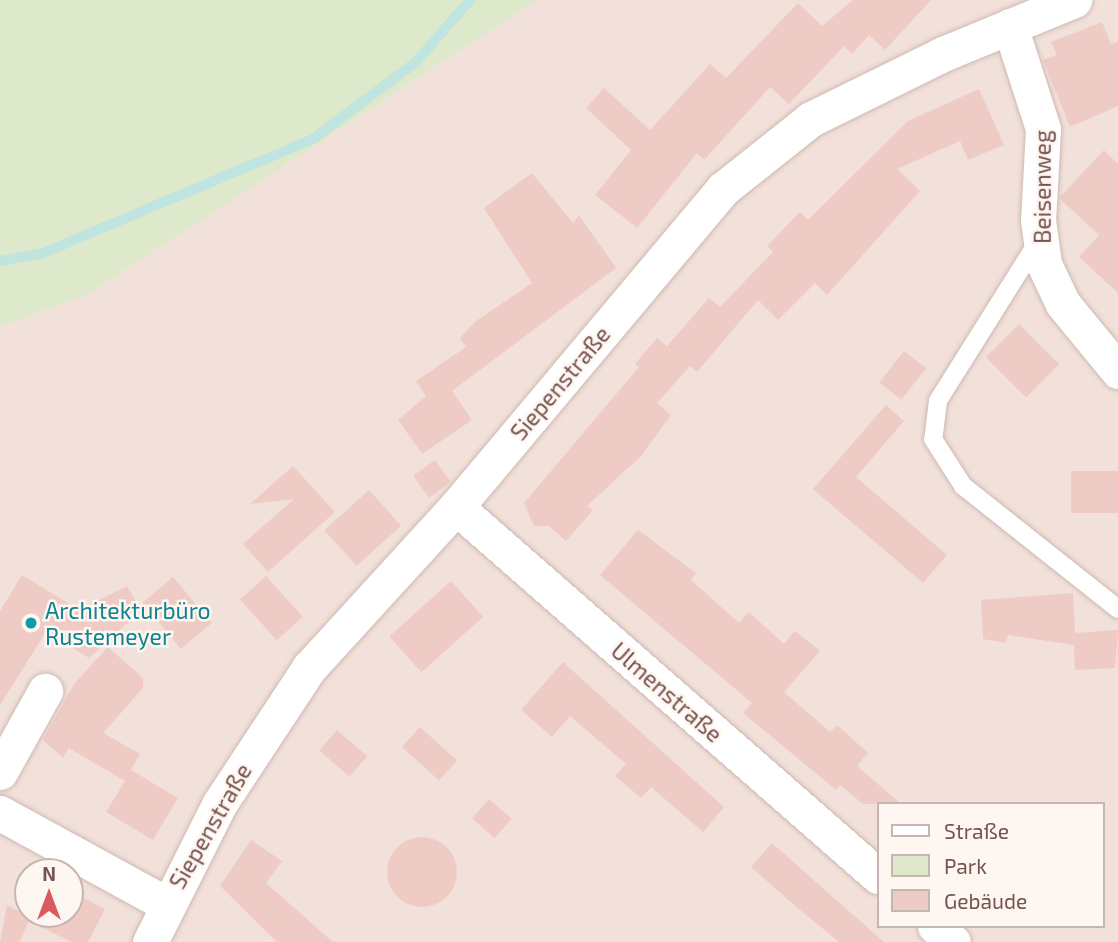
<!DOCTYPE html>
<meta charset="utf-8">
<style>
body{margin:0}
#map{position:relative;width:1118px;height:942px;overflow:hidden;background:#fbf1eb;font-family:"Exo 2",sans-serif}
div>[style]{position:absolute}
.residential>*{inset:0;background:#f2e1da}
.green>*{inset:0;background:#dee8ca}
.stream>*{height:10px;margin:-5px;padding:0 5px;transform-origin:5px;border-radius:5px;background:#c0e4e0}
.building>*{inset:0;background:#eecbc5;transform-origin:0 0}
.round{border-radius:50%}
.roads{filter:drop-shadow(0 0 2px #cfb9b3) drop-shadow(0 0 2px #cfb9b3)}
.service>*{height:18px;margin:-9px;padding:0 9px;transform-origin:9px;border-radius:9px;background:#fff}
.minor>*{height:35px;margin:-17.5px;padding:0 17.5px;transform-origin:17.5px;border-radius:17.5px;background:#fff}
.dots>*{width:19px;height:19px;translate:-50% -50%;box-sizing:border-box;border:4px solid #fef6f1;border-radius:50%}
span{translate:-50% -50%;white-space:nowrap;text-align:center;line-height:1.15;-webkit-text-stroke:5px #fef6f1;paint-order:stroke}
.street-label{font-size:23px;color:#75534f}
.culture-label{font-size:23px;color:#0d838f}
.left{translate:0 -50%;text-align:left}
.legend{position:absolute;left:877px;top:802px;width:228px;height:126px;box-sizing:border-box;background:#fef6f1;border:2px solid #c7b5b0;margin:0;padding:9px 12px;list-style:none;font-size:21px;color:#75534f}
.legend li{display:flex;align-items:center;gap:14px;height:35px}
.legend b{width:35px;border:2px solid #c7b5b0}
.north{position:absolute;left:14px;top:858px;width:70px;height:70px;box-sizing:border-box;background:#fef6f1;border:2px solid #c7b5b0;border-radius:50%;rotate:0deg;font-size:19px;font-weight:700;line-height:28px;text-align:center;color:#75534f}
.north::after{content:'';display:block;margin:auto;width:24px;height:32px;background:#da5b5f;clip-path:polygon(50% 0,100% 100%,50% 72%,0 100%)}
</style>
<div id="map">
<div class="residential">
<div style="clip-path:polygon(evenodd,537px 0,1118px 0,1118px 942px,0 942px,0 327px,89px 294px,537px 0,878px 804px,1102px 804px,1102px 926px,878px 926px,878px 804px,537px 0,28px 872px,70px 872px,70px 914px,28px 914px,28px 872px)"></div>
</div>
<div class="green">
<div style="clip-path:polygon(0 0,537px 0,89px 294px,0 327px)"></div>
</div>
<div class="stream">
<div style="left:0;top:261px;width:44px;rotate:-10.5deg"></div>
<div style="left:43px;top:253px;width:293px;rotate:-22.9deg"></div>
<div style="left:313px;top:139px;width:129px;rotate:-36.8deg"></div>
<div style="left:416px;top:62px;width:82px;rotate:-48.9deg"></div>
</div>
<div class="building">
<div style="clip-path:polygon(853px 0,931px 0,885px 50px,869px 35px,852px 54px,844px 46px,789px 104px,770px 87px,704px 160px,697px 153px,637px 228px,595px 195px,631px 150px,586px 108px,604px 88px,650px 130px,710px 64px,726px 78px,798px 3px,822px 26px)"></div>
<div style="clip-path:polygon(1102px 22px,1111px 44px,1118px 42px,1118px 106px,1070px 127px,1043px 60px,1057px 55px,1051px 42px)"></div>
<div style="clip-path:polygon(979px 89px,1004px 145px,968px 160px,960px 141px,897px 169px,920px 191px,827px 295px,815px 283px,778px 320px,758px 300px,697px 372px,690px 366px,657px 403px,671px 415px,642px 455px,587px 506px,593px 510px,566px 541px,549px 526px,534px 526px,524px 503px,639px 367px,635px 364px,657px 338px,667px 346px,709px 298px,720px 307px,773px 252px,767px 246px,800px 212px,808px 220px,908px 121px)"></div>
<div style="clip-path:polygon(1104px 150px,1118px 164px,1118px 293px,1079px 257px,1099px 235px,1059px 198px)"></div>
<div style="clip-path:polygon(532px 173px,573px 223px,579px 215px,616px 268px,452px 391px,472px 420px,422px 454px,398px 420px,426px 396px,416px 381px,466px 347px,460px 338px,476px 321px,532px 283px,484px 208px)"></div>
<div style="left:1019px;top:324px;width:57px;height:47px;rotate:45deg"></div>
<div style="left:904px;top:351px;width:28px;height:40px;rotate:38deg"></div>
<div style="clip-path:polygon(886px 405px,904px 421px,856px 477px,947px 555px,923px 583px,813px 489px)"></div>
<div style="left:435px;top:460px;width:27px;height:27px;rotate:54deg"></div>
<div style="clip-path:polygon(293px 466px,335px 512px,268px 572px,243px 544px,294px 499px,250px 504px)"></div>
<div style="left:1118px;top:471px;width:42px;height:47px;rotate:90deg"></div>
<div style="left:369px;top:490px;width:48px;height:60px;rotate:48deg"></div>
<div style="clip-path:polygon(638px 530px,696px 573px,691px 580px,739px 623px,749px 612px,784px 644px,795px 631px,820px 651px,784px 692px,830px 732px,837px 725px,868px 753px,857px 766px,900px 803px,863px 804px,840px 785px,836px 790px,743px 713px,752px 703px,600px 575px)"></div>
<div style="clip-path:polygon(22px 575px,79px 610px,127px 586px,141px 610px,89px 658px,46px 632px,0 705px,0 611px)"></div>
<div style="left:266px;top:576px;width:55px;height:35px;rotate:48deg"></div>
<div style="left:173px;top:577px;width:60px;height:40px;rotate:50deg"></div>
<div style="left:451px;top:581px;width:48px;height:83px;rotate:48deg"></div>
<div style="clip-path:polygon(1073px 593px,1075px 633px,1118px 630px,1115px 668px,1075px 670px,1074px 645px,1008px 635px,1006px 643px,983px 639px,981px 600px)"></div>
<div style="clip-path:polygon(108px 647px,143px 678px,143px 688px,103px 733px,140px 754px,131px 770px,178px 798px,153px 840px,106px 812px,125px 781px,69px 748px,63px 758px,43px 740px,74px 684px)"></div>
<div style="clip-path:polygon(563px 662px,724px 807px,703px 832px,651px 787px,641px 798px,615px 776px,626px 764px,570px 716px,552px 737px,521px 710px)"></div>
<div style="left:420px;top:727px;width:50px;height:27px;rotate:42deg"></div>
<div style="left:337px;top:730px;width:40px;height:27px;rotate:41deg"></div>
<div style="left:489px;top:799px;width:30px;height:26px;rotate:41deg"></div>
<div class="round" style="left:387px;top:837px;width:70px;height:70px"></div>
<div style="clip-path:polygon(251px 840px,282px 861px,266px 883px,333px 942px,277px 942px,220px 886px)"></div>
<div style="clip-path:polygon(772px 843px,835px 899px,884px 942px,839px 942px,800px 910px,751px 867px)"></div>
<div style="clip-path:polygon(70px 891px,105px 909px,88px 942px,71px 942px,29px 921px,19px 942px,0 942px,7px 905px,24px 914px,70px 914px)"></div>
</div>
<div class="roads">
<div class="service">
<div style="left:1037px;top:243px;width:186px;rotate:122.1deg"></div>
<div style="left:938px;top:401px;width:38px;rotate:97deg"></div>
<div style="left:933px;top:439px;width:56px;rotate:57.4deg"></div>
<div style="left:963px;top:486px;width:198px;rotate:38.4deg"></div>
</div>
<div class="minor">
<div style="left:1010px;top:26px;width:108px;rotate:72.2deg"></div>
<div style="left:1043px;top:129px;width:91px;rotate:93.1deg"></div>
<div style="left:1038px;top:220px;width:44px;rotate:82.2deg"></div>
<div style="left:1044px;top:264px;width:44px;rotate:64.6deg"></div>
<div style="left:1063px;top:304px;width:87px;rotate:50.6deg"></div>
<div style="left:456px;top:507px;width:561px;rotate:41.17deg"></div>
<div style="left:0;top:772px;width:93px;rotate:-60.9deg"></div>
<div style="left:0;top:813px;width:189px;rotate:28.7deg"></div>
<div style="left:935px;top:926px;width:24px;rotate:42deg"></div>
<div style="left:150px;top:942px;width:156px;rotate:-63.3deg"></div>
<div style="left:220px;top:803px;width:162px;rotate:-56.6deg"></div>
<div style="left:309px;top:668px;width:218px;rotate:-47.6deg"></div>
<div style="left:456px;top:507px;width:415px;rotate:-50deg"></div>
<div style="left:723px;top:189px;width:112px;rotate:-38.5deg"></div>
<div style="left:811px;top:119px;width:147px;rotate:-26.2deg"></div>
<div style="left:943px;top:54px;width:142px;rotate:-22.4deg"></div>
</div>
</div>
<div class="dots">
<div style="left:31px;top:623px;background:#0f9aa8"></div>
</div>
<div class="street-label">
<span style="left:1042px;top:187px;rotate:-90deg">Beisenweg</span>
<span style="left:560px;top:383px;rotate:-50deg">Siepenstraße</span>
<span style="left:667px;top:692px;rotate:41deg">Ulmenstraße</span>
<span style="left:210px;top:826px;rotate:-60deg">Siepenstraße</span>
</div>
<div class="culture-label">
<span class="left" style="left:45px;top:623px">Architekturbüro<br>Rustemeyer</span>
</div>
<ul class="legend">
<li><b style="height:9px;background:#fff"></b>Straße</li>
<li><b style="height:19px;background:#dee8ca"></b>Park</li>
<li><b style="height:19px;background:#eecbc5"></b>Gebäude</li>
</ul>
<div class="north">N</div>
</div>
